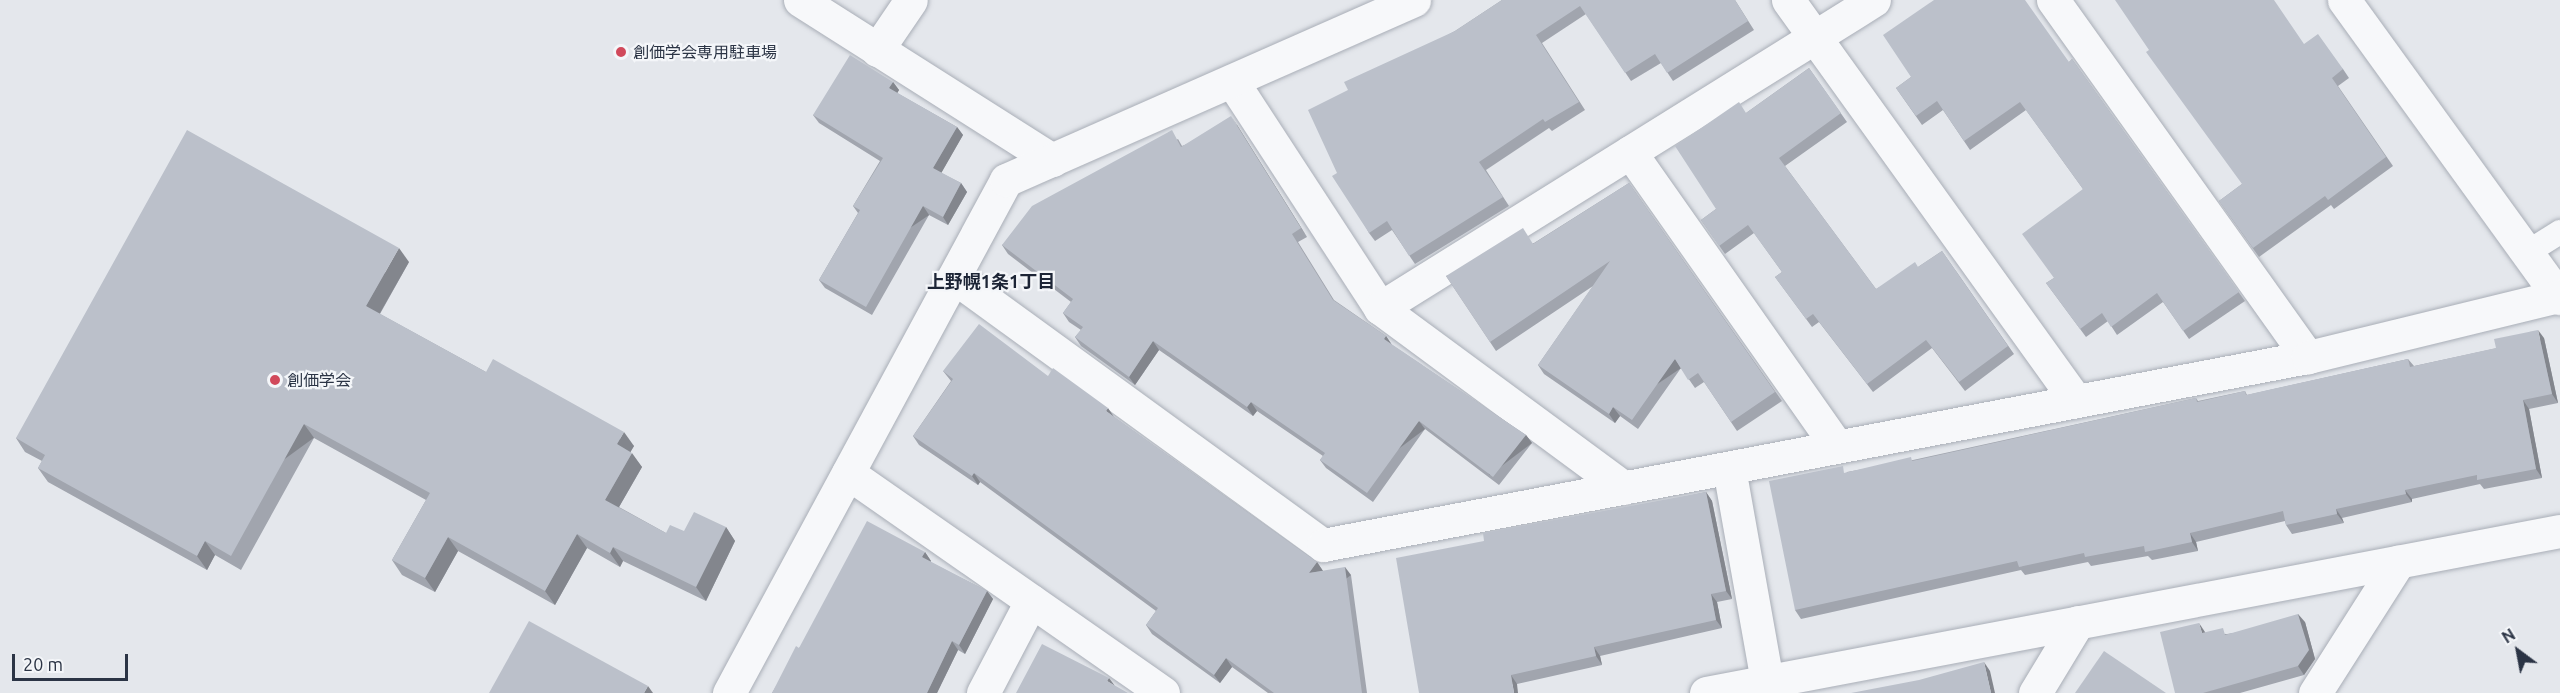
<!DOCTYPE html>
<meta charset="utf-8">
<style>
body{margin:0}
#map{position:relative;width:2560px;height:693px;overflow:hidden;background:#e4e7ec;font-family:Ubuntu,"Noto Sans JP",sans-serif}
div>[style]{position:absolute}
.roads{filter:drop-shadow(0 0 2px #a9aeb7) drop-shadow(0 0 2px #a9aeb7)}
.lane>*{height:24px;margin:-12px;padding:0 12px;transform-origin:12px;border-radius:12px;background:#f7f8fa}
.street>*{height:33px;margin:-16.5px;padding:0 16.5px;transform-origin:16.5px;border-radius:16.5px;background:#f7f8fa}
.wall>*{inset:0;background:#a1a5ae}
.shaded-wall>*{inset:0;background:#83868d;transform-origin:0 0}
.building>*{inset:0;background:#bbc0ca}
.dots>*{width:16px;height:16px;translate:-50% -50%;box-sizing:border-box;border:3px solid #f4f6f9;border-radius:50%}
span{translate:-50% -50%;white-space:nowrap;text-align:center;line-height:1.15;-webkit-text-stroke:4.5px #f4f6f9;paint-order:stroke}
.poi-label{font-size:16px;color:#2b3445}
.left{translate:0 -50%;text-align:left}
.neighbourhood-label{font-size:18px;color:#1d2536;font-weight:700}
.north{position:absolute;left:2488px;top:621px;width:60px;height:60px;-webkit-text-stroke:4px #f4f6f9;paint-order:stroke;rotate:328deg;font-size:16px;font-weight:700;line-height:24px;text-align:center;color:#2b3445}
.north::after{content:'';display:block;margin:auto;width:21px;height:27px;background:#2b3445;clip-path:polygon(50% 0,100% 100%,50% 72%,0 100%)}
.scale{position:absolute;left:12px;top:654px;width:116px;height:27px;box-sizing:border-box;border:3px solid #2b3445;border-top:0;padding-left:8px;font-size:18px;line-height:21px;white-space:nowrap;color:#2b3445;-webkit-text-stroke:4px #f4f6f9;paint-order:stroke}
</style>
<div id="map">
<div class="roads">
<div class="lane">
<div style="left:2528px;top:252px;width:38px;rotate:-32deg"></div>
</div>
<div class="street">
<div style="left:800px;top:0;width:299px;rotate:32.4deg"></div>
<div style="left:1788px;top:0;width:494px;rotate:54.3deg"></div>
<div style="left:2053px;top:0;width:439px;rotate:54.5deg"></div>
<div style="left:2344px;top:0;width:368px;rotate:54.1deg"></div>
<div style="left:877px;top:50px;width:60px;rotate:-55.8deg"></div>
<div style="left:1232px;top:81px;width:271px;rotate:56.9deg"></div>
<div style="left:1380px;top:308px;width:303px;rotate:36.4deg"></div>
<div style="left:1630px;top:152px;width:360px;rotate:54.9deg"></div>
<div style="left:954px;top:277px;width:456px;rotate:36deg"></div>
<div style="left:1323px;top:545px;width:1003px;rotate:-10.81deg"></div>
<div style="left:2308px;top:357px;width:257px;rotate:-13.7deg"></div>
<div style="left:1380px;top:308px;width:582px;rotate:-31.94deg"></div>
<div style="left:1729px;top:468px;width:216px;rotate:79.9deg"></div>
<div style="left:1767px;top:681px;width:14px;rotate:120deg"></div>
<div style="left:848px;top:473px;width:384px;rotate:34.9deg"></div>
<div style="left:729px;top:693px;width:583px;rotate:-61.63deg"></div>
<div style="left:1006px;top:180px;width:446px;rotate:-23.8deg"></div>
<div style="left:983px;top:693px;width:104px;rotate:-62.4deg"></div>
<div style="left:1706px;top:693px;width:869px;rotate:-10.74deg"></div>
<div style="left:2035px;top:693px;width:83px;rotate:-58.8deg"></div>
<div style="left:2315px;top:693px;width:156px;rotate:-57.5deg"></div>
</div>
</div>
<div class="wall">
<div style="clip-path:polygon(1502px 0,1735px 0,1754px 30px,1673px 81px,1661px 63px,1631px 81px,1586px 14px,1542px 43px,1585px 110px,1552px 131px,1549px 128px,1486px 170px,1509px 206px,1415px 264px,1392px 230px,1375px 241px,1369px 233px,1337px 173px,1348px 90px,1455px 31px)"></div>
<div style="clip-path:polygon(2304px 44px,2343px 69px,2349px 78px,2338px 86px,2393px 166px,2334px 209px,2331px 205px,2259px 257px,2219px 201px,2242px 184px)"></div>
<div style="clip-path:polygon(2072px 59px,2245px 301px,2189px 339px,2163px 302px,2117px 335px,2108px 321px,2086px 337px,2046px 283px,2054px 278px,2083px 189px,2026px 110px,1970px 150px,1943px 110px,1922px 125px,1896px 88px,1911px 77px,2069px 62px)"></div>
<div style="clip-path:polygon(1809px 68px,1847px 122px,1785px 166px,1876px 289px,1918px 267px,1942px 251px,2014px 354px,1965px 391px,1932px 348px,1873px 392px,1819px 322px,1812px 327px,1775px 277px,1782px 272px,1754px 233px,1725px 254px,1701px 220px,1716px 209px,1746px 113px)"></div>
<div style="clip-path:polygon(893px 82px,899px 90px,897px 93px,957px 127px,963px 135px,941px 173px,961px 183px,967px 192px,948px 225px,929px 215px,872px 315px,825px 288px,819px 280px,858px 213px,853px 206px,880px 161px,819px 123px,813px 115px)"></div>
<div style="clip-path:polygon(1237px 125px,1307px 237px,1298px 242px,1334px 300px,1386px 336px,1392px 345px,1526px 435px,1532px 443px,1499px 485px,1425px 429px,1373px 502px,1326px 468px,1320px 460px,1323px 456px,1257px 411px,1253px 416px,1159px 350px,1135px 385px,1081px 346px,1075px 337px,1081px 330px,1069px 322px,1063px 313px,1071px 302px,1008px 254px,1002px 245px,1178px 139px,1182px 146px)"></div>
<div style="clip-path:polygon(1629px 183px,1782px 401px,1737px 431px,1704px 382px,1695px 388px,1681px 368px,1638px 429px,1620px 416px,1615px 423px,1544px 374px,1538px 365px,1593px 286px,1496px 351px,1446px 276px,1534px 243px)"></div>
<div style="clip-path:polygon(409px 262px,380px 314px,486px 372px,634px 446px,630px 452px,642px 467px,619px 507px,666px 533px,726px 527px,735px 541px,706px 601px,623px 561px,620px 567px,587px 548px,555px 605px,458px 551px,435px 592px,402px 575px,392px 560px,426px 500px,314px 438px,241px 570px,215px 555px,207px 570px,48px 482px,38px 468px,42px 461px,25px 452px,16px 438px)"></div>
<div style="clip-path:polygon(2544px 338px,2558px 403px,2529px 409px,2542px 478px,2484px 489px,2480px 484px,2412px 499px,2412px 502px,2342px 518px,2344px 523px,2292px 534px,2286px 525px,2285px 521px,2196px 542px,2198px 551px,2152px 560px,2148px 556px,2091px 566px,2088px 562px,2025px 575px,2021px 570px,1801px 619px,1795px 610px,1847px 472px,1913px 460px,2196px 398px,2198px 401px,2245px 391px,2247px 395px,2408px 359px,2414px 366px)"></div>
<div style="clip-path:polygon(943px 371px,1048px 376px,1114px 417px,1317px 562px,1323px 571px,1351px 575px,1367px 693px,1268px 693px,1232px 667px,1220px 683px,1152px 634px,1146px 625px,1156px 611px,980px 482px,978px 485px,919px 445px,913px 436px,951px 381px)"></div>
<div style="clip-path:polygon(1706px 492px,1712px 501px,1732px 599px,1717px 602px,1722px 628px,1600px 656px,1602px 665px,1517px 684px,1419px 693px,1484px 541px)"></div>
<div style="clip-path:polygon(925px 552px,931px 561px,930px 562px,987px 591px,993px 599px,965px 654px,958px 650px,937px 693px,772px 693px,799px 648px)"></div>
<div style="clip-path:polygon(2305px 622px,2315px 659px,2304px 675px,2240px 693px,2175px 693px,2205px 633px,2227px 634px)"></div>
</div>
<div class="shaded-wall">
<div style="clip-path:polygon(893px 82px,899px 90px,895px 97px,889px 88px)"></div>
<div style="clip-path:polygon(1231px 116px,1237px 125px,1307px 237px,1301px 228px)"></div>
<div style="clip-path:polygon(957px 127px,963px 135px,939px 177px,933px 168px)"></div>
<div style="clip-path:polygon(961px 183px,967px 192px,948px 225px,943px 217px)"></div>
<div style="left:923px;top:206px;width:11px;height:116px;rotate:56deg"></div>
<div style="clip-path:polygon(399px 248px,409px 262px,376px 320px,366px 306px)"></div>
<div style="clip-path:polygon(2538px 330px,2544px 338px,2558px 403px,2552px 394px)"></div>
<div style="clip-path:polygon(1386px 336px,1392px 345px,1390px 348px,1384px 339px)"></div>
<div style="clip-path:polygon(1153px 341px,1159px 350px,1135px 385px,1129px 377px)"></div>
<div style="left:1675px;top:359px;width:11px;height:75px;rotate:56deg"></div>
<div style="clip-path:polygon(2523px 400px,2529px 409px,2542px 478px,2536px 469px)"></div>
<div style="clip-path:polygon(1251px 402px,1257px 411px,1253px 416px,1247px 407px)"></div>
<div style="clip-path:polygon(1613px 407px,1620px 416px,1615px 423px,1609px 414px)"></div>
<div style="clip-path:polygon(1108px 408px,1114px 417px,1106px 411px)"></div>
<div style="left:1419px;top:421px;width:10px;height:89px;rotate:53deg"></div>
<div style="left:304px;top:424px;width:17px;height:151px;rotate:54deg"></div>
<div style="clip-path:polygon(624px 432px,634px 446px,627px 458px,617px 444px)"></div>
<div style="left:1526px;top:435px;width:10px;height:53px;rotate:53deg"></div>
<div style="clip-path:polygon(632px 453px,642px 467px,615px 514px,605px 500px)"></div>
<div style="clip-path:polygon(974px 473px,980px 482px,978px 485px,972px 476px)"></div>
<div style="clip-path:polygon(2405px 490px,2412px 499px,2412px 502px,2406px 494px)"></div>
<div style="clip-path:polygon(1706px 492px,1712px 501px,1732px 599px,1726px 591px)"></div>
<div style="clip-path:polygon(2336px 509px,2342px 518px,2344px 523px,2337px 514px)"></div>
<div style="clip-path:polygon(726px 527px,735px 541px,706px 601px,696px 587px)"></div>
<div style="clip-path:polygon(2190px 533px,2196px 542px,2198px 551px,2192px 542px)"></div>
<div style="clip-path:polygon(577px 534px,587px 548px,555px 605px,545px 591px)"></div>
<div style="clip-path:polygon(448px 537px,458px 551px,435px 592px,425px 578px)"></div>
<div style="clip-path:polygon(205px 541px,215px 555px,207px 570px,197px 556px)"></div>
<div style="clip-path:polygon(613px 547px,623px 561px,620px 567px,610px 553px)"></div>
<div style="clip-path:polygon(925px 552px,931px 561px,928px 566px,922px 557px)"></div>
<div style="clip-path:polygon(1317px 562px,1323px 571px,1309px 573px)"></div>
<div style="left:1345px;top:567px;width:10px;height:127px;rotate:53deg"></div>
<div style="clip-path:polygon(987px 591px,993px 599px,965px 654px,959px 645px)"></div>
<div style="clip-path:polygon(1711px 594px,1717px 602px,1722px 628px,1716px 620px)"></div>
<div style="clip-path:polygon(2298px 614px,2305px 622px,2315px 659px,2304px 675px,2298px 666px)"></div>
<div style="clip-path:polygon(2199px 623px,2205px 632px,2208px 642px,2202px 633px)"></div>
<div style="clip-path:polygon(952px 641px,958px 650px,937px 693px,927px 693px)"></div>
<div style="clip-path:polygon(1594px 647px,1600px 656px,1602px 665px,1596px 656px)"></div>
<div style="clip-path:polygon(1226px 658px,1232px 667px,1220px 683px,1214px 675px)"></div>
<div style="clip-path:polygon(1984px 662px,1990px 671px,1995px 693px,1991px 693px)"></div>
<div style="clip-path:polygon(1511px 675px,1517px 684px,1518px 693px,1514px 693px)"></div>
<div style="clip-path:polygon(1109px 678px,1115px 686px,1107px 681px)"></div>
<div style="clip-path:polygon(648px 686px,653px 693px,644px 693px)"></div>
</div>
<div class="building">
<div style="clip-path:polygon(1502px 0,1735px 0,1748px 21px,1667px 73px,1655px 54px,1625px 73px,1580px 6px,1536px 35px,1579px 102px,1545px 122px,1543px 119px,1479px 162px,1503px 197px,1409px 256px,1387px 221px,1369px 233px,1332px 176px,1337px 173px,1308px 110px,1348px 90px,1344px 82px,1455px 31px)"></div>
<div style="clip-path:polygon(1934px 0,2025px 0,2069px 62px,2072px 59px,2239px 292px,2183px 331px,2157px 293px,2111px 327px,2102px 313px,2080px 329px,2046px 283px,2054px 278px,2022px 234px,2083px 189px,2020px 102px,1964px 141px,1937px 101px,1916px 116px,1896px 88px,1911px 77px,1883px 35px)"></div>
<div style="clip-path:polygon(2115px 0,2274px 0,2304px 44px,2318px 34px,2343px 69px,2332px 78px,2386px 157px,2328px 200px,2325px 196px,2253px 248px,2219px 201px,2242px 184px,2146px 52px,2149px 50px)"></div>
<div style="clip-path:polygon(850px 55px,893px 82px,889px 88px,957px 127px,933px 168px,961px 183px,943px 217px,923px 206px,866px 307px,819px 280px,860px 210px,853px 206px,883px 158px,813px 115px)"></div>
<div style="clip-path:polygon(1809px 68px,1841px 113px,1779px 158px,1876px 289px,1915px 262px,1918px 267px,1942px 251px,2008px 346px,1959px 382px,1926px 340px,1867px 384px,1813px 314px,1806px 319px,1775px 277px,1782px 272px,1748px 225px,1719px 246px,1701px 220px,1716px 209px,1675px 146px,1739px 102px,1746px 113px)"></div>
<div style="clip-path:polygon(1231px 116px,1301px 228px,1292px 234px,1333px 300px,1386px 336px,1384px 339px,1526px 435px,1493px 477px,1419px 421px,1367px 493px,1320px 460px,1325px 453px,1251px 402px,1247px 407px,1153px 341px,1129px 377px,1075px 337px,1083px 327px,1063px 313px,1073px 299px,1002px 245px,1032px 206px,1172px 130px,1181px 147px)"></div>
<div style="clip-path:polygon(187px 130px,399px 248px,366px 306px,486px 372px,493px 359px,624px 432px,617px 444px,632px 453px,605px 500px,666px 533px,670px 525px,684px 531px,694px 512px,726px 527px,696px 587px,613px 547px,610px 553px,577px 534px,545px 591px,448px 537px,425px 578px,392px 560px,430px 493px,304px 424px,231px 556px,205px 541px,197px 556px,38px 468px,45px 455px,16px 438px)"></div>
<div style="clip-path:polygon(1629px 183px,1775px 392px,1731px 422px,1698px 373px,1688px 380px,1675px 359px,1632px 420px,1613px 407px,1609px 414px,1538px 365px,1610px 261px,1490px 342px,1446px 276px,1523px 228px,1533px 244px)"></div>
<div style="clip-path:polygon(979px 324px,1048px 376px,1053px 368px,1108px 408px,1106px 411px,1317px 562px,1309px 573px,1345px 567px,1362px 693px,1274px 693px,1226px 658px,1214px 675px,1146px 625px,1158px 608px,974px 473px,972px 476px,913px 436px,953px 379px,943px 371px)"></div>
<div style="clip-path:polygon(2538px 330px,2552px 394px,2523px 400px,2536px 469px,2477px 480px,2477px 475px,2405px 490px,2406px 494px,2336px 509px,2337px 514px,2286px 525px,2283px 511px,2190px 533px,2192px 542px,2145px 552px,2144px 546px,2085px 557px,2084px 553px,2019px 567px,2017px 561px,1795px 610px,1769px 481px,1843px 466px,1844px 473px,1911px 457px,1912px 461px,2196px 398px,2197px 402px,2245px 391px,2246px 395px,2408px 359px,2410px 367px,2496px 348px,2494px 339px)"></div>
<div style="clip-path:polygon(1706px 492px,1726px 591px,1711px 594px,1716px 620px,1594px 647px,1596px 656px,1511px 675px,1514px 693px,1419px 693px,1396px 558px,1484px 541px,1483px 533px)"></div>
<div style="clip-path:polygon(867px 521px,925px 552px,922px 557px,987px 591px,959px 645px,952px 641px,927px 693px,772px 693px,796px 646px,799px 648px)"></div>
<div style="clip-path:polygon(2298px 614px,2309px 650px,2298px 666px,2203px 693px,2175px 693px,2160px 632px,2199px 623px,2202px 633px,2223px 628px,2225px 635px)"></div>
<div style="clip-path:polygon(529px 621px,648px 686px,644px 693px,489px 693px)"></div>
<div style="clip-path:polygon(1042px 644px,1109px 678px,1107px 681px,1128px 693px,1016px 693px)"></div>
<div style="clip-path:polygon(2104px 651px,2166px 693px,2075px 693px)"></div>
<div style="clip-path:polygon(1984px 662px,1991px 693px,1851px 693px,1919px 680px)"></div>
</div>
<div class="dots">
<div style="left:621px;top:52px;background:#d1495b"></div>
<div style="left:275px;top:380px;background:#d1495b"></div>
</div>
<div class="poi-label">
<span class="left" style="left:633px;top:52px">創価学会専用駐車場</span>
<span class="left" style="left:287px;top:380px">創価学会</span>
</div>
<div class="neighbourhood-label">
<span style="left:991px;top:281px">上野幌1条1丁目</span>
</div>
<div class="north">N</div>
<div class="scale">20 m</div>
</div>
